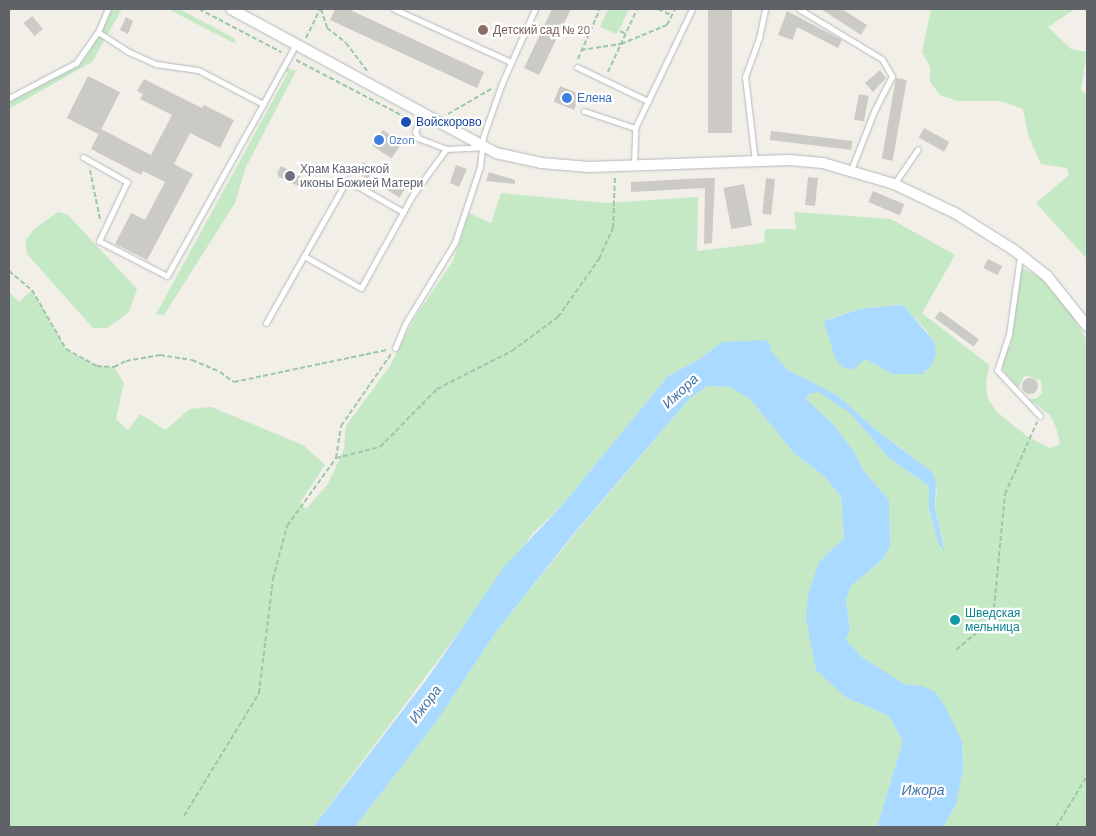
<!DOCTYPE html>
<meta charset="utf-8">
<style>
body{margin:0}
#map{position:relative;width:1096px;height:836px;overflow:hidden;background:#f1efe8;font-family:Barlow,sans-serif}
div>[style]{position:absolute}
.green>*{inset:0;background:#c5e8c5}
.water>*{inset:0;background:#aadaff}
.building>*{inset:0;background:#cccac5;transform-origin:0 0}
.round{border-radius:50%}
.path>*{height:2px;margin-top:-1px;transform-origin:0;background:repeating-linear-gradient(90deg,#9cc7a9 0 5px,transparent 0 7.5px)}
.roads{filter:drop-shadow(0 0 1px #b5b8bc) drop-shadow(0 0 1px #b5b8bc)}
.service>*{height:5px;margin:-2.5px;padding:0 2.5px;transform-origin:2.5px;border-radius:2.5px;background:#fff}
.minor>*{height:10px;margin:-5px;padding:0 5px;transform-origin:5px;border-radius:5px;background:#fff}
.dots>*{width:14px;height:14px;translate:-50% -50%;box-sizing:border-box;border:2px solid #fff;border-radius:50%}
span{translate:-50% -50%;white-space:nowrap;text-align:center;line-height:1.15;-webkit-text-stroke:4.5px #fff;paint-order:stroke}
.education-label{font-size:12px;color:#785e54}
.left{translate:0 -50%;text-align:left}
.shop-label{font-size:12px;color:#366cbe}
.transit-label{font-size:12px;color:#164399}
.worship-label{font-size:12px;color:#5b616d}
.culture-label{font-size:12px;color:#0d838f}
.water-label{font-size:14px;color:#4174aa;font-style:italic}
.frame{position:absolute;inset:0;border:10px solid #5f6368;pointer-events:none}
</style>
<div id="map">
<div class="green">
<div style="clip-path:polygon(112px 9px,122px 9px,92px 62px,9px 109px,9px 101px,79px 64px,88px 54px)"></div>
<div style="clip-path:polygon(168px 9px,179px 9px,234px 38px,236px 44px)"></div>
<div style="clip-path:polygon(608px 9px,629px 9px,617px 34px,600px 27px)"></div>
<div style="clip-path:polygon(931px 9px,1075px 9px,1048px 27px,1071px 49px,1087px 52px,1081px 90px,1087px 95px,1087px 259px,1036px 203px,1069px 175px,1067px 168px,1041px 164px,1028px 135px,1023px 109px,1000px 101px,957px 101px,940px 95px,930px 82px,930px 67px,922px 52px)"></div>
<div style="clip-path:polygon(286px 68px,296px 71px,246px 167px,235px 203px,164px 315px,156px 314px,288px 73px,284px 71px)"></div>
<div style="clip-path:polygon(evenodd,501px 193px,606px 203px,698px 197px,697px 251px,764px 243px,765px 229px,796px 229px,794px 212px,891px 219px,955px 255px,922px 313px,989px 365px,986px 384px,988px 399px,997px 412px,1028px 437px,1050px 448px,1060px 444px,1057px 430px,1050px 415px,1029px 399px,1037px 398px,1042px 393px,1041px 381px,1025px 375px,1018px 388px,1003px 370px,1002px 358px,1011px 345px,1021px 267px,1042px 279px,1070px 312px,1087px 340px,1087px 827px,943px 827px,956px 805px,963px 769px,962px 741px,922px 686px,904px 684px,862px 657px,846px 640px,850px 630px,846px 600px,850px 587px,884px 558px,890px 546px,889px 500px,863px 470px,854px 451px,834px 425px,806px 399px,808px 394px,819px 391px,850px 413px,889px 458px,929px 486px,929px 508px,938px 543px,945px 551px,935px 509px,937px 490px,913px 457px,875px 429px,837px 395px,788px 370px,769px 350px,722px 342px,700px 359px,668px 376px,564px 503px,533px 533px,313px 827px,9px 827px,9px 292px,19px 302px,32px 290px,66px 349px,97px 366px,114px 367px,124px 383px,116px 419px,128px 430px,140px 414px,165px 430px,190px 409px,211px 407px,303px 445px,325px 465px,300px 503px,306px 509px,328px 484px,344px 449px,346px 426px,390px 366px,414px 319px,453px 261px,469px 213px,491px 223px,501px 193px,898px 305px,903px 306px,927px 331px,936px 355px,926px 372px,893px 374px,865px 359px,858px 363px,835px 358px,825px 320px,860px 309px,898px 305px)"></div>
<div style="clip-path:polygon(58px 212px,68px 215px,137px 289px,129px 312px,107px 328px,93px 328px,27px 254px,26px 240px,34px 229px)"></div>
<div style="clip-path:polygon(708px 386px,730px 387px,750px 399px,794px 453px,825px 477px,841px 497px,844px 538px,819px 562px,847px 698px,889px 716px,903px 741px,877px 827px,355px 827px,439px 718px,496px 632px,577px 531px,690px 398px)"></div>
</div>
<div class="water">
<div style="clip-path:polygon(898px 305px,904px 306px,935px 343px,936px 355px,931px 366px,922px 374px,893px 374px,865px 359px,854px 369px,843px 368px,835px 358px,824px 321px,860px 309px)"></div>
<div style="clip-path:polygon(765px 340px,771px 345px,770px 350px,788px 370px,837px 395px,875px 429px,932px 472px,936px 482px,935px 509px,945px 552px,938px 543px,929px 508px,929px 486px,889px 458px,850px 413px,819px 392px,808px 394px,806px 399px,834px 425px,854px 451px,863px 470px,889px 500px,890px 546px,884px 558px,850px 587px,846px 600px,850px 630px,846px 640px,862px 657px,904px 684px,922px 686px,935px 692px,945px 706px,962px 741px,963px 769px,956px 805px,943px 827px,877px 827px,903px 741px,889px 716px,847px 698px,816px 670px,806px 618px,808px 595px,819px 562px,844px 538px,841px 497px,825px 477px,794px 453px,750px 399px,730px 387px,708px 386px,690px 398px,576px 531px,496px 632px,439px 718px,355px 827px,313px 827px,427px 679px,504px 567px,564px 503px,668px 376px,700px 359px,722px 342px)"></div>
</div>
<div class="building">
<div style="clip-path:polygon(335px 9px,348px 9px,484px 72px,477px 88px,330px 20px)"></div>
<div style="clip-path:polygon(552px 9px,571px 9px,539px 75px,524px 68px)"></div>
<div style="left:708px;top:9px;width:24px;height:124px"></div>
<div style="clip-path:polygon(821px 9px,842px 9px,867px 25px,861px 35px)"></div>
<div style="clip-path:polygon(787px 11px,842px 40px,838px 48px,797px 27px,793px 40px,778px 35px)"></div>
<div style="left:32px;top:16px;width:17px;height:11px;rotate:50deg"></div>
<div style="clip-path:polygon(126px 17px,133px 21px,128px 34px,120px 30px)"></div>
<div style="clip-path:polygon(880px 70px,886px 78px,873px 92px,865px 83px)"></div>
<div style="left:88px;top:76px;width:36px;height:47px;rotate:27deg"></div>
<div style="left:896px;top:78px;width:11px;height:82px;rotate:10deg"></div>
<div style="clip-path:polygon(144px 79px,202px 108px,204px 105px,234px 120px,220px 148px,190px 133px,174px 164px,193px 174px,147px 260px,115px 244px,131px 213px,145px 220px,165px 182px,143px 171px,141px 175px,91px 149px,101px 129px,151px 155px,172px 115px,140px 99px,143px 94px,137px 91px)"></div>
<div style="left:560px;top:86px;width:22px;height:17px;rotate:22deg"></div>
<div style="left:859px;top:94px;width:10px;height:26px;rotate:11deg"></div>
<div style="left:924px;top:128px;width:29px;height:11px;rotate:29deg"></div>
<div style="left:383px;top:130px;width:23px;height:19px;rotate:34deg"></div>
<div style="left:771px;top:131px;width:82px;height:9px;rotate:7deg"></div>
<div style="left:363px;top:162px;width:13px;height:12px;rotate:32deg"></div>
<div style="clip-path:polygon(456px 165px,467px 169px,459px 187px,450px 183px)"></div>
<div style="clip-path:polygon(281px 166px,299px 175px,303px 181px,300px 187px,279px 177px,277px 173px)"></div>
<div style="clip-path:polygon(489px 172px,515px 180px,515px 184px,486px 181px)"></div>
<div style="left:808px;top:177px;width:10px;height:28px;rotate:6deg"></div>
<div style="clip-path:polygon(706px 178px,715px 178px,712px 243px,704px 244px,705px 188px,631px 192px,631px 182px)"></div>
<div style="left:766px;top:178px;width:9px;height:36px;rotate:6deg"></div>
<div style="left:392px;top:181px;width:15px;height:10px;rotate:32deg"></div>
<div style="left:744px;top:184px;width:42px;height:21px;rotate:79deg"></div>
<div style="left:873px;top:191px;width:34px;height:12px;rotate:23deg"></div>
<div style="left:988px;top:259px;width:16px;height:10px;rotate:27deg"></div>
<div style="left:940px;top:311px;width:48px;height:9px;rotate:36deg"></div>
<div class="round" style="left:1022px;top:378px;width:16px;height:16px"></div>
</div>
<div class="path">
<div style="left:199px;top:9px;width:93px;rotate:27.7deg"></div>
<div style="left:321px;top:9px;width:20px;rotate:72deg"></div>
<div style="left:327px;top:28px;width:24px;rotate:38deg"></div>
<div style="left:346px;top:43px;width:35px;rotate:53deg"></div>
<div style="left:658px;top:9px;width:14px;rotate:25deg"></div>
<div style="left:620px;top:31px;width:7px;rotate:27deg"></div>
<div style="left:306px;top:38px;width:32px;rotate:-64deg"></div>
<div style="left:581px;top:50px;width:40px;rotate:-8.5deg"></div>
<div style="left:621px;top:44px;width:50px;rotate:-22.4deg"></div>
<div style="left:667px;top:25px;width:18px;rotate:-63deg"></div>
<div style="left:578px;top:59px;width:55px;rotate:-66.3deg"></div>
<div style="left:296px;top:60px;width:121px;rotate:27.6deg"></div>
<div style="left:608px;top:72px;width:69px;rotate:-65.3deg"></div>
<div style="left:448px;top:114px;width:50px;rotate:-30.2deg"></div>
<div style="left:90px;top:170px;width:50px;rotate:78.5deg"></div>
<div style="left:9px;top:271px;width:30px;rotate:40deg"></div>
<div style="left:32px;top:290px;width:68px;rotate:60deg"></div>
<div style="left:66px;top:349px;width:35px;rotate:29deg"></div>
<div style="left:97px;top:366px;width:17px;rotate:3deg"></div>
<div style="left:114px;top:367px;width:13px;rotate:-27deg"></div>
<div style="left:126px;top:361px;width:35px;rotate:-10deg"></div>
<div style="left:160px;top:355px;width:32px;rotate:9deg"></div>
<div style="left:192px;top:360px;width:30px;rotate:23deg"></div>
<div style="left:220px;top:372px;width:17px;rotate:36deg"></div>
<div style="left:234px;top:382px;width:156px;rotate:-11.8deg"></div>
<div style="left:336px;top:458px;width:45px;rotate:-14deg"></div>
<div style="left:380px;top:447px;width:81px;rotate:-45.5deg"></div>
<div style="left:437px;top:389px;width:84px;rotate:-26.9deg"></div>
<div style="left:512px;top:351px;width:57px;rotate:-36.5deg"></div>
<div style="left:558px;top:317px;width:71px;rotate:-54.7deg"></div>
<div style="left:599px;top:259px;width:34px;rotate:-66deg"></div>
<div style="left:613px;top:228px;width:51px;rotate:-87.8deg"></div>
<div style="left:956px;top:650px;width:35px;rotate:-40deg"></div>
<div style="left:983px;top:627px;width:22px;rotate:-60deg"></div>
<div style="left:994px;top:608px;width:115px;rotate:-84.5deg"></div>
<div style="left:1005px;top:494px;width:79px;rotate:-66deg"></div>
<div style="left:184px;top:816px;width:144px;rotate:-58.6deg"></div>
<div style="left:259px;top:693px;width:115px;rotate:-83deg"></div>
<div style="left:273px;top:579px;width:55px;rotate:-75.2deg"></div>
<div style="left:287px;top:526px;width:84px;rotate:-54.2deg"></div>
<div style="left:336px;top:458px;width:32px;rotate:-81deg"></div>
<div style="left:341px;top:426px;width:88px;rotate:-55.2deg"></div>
<div style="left:1056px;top:827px;width:60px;rotate:-58.7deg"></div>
</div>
<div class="roads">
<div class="service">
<div style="left:394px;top:9px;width:128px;rotate:24.4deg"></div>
<div style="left:799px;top:9px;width:97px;rotate:31.1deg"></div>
<div style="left:882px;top:59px;width:20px;rotate:60deg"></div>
<div style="left:892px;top:76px;width:37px;rotate:117deg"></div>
<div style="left:875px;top:109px;width:66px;rotate:111.5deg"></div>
<div style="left:98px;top:32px;width:37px;rotate:33deg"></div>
<div style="left:129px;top:52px;width:30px;rotate:24deg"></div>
<div style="left:156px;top:64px;width:42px;rotate:8.1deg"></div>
<div style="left:198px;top:70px;width:73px;rotate:27.6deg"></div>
<div style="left:263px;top:104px;width:68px;rotate:-61.2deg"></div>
<div style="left:577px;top:67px;width:79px;rotate:25.6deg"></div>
<div style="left:9px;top:98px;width:76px;rotate:-27.6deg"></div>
<div style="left:76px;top:63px;width:38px;rotate:-55deg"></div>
<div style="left:98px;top:32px;width:25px;rotate:-67deg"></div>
<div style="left:584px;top:111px;width:54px;rotate:18.4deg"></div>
<div style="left:422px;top:113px;width:20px;rotate:110deg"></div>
<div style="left:415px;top:132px;width:7px;rotate:63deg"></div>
<div style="left:418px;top:138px;width:30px;rotate:21deg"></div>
<div style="left:446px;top:149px;width:35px;rotate:-3deg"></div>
<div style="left:83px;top:157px;width:51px;rotate:29.6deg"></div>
<div style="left:127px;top:182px;width:65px;rotate:115.4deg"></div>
<div style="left:99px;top:241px;width:76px;rotate:27.2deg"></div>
<div style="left:167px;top:276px;width:197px;rotate:-60.8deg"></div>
<div style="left:755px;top:161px;width:85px;rotate:-96.8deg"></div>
<div style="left:745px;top:77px;width:41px;rotate:-70.3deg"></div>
<div style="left:759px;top:38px;width:30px;rotate:-78deg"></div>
<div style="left:634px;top:165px;width:37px;rotate:-88deg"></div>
<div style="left:635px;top:128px;width:132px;rotate:-64.4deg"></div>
<div style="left:894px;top:184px;width:42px;rotate:-55.6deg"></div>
<div style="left:304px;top:256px;width:65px;rotate:29.3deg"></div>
<div style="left:361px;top:288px;width:105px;rotate:-61deg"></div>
<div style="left:412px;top:196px;width:58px;rotate:-54.1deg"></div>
<div style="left:1020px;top:256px;width:79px;rotate:98deg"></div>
<div style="left:1009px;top:334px;width:38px;rotate:108deg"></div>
<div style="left:997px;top:370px;width:63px;rotate:46.9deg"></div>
<div style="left:266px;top:323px;width:164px;rotate:-60.5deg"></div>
<div style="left:347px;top:180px;width:64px;rotate:29.7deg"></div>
<div style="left:395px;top:348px;width:26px;rotate:-67deg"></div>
<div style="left:405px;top:324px;width:96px;rotate:-58.6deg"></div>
<div style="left:455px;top:242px;width:79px;rotate:-71.6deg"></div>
<div style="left:480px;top:167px;width:30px;rotate:-84deg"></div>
<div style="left:483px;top:137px;width:57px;rotate:-70.6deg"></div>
<div style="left:502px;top:83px;width:81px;rotate:-66deg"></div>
</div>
<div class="minor">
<div style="left:231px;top:9px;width:302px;rotate:28.5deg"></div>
<div style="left:496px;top:153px;width:46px;rotate:12.5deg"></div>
<div style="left:541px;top:163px;width:48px;rotate:4.8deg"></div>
<div style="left:589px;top:167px;width:200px;rotate:-2deg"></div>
<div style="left:789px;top:160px;width:34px;rotate:5deg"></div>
<div style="left:823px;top:163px;width:74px;rotate:16.5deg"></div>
<div style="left:894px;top:184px;width:68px;rotate:25.4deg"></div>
<div style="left:955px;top:213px;width:70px;rotate:32.1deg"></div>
<div style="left:1014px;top:250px;width:42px;rotate:38.2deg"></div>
<div style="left:1047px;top:276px;width:64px;rotate:51.3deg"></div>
</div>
</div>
<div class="dots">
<div style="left:483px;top:30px;background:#8d6e63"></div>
<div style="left:567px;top:98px;background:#3f7fe0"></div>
<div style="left:406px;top:122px;background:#1a4fb4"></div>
<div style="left:379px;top:140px;background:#3f7fe0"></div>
<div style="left:290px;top:176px;background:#6b7280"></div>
<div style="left:955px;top:620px;background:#0f9aa8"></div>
</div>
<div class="education-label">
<span class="left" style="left:493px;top:30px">Детский сад № 20</span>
</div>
<div class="shop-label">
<span class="left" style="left:577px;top:98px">Елена</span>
<span class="left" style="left:389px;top:140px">Ozon</span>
</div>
<div class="transit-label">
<span class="left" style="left:416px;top:122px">Войскорово</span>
</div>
<div class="worship-label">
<span class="left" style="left:300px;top:176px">Храм Казанской<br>иконы Божией Матери</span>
</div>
<div class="culture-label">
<span class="left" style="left:965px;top:620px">Шведская<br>мельница</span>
</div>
<div class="water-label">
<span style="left:680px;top:391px;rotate:-43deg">Ижора</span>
<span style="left:425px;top:704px;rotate:-53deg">Ижора</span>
<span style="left:923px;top:790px">Ижора</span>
</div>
<div class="frame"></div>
</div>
